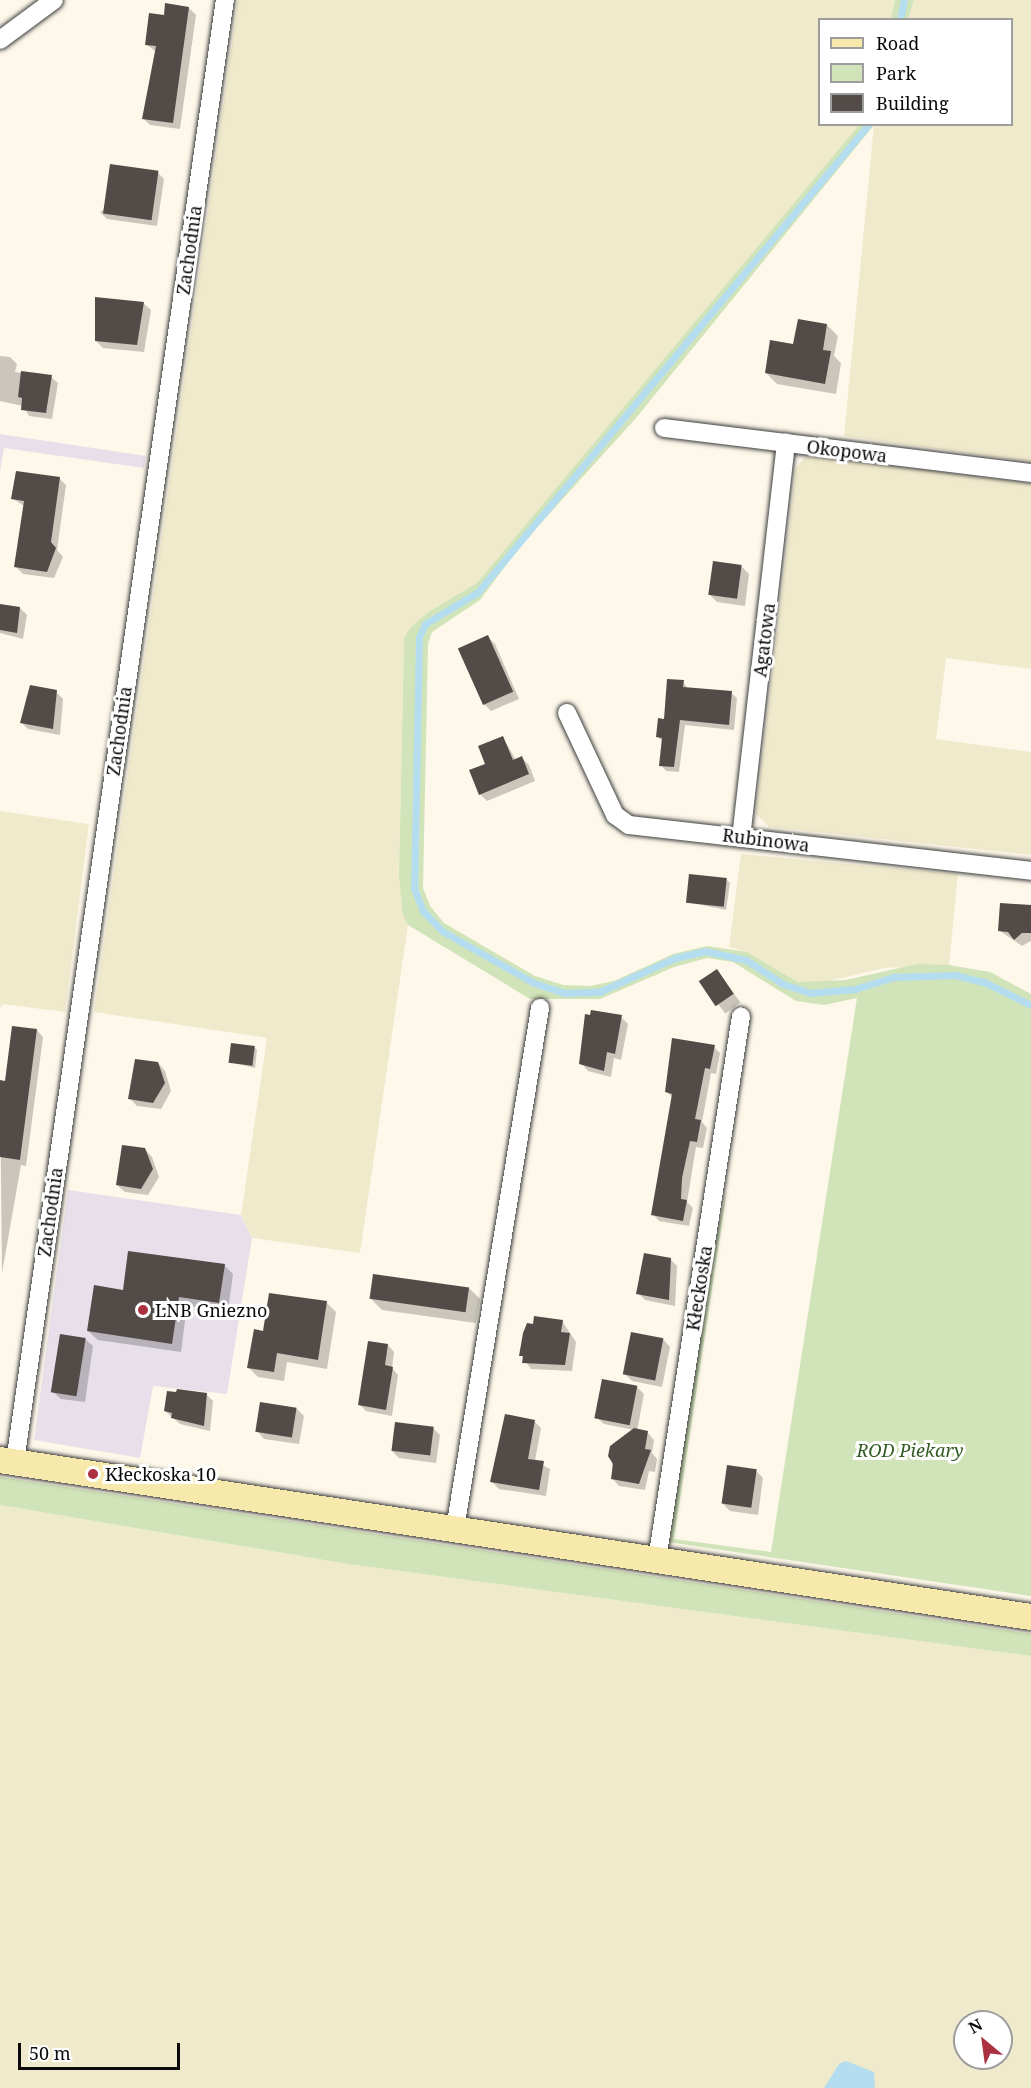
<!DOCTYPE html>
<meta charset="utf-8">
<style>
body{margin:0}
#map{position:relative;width:1031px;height:2088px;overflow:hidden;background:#fdf8ea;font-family:"Noto Serif",serif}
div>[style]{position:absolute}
.industrial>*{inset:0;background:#e7dfe9}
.farmland>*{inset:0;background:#f0eacd}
.green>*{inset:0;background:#d1e3b8}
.water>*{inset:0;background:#b4ddef}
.shadow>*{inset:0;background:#0003;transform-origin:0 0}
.stream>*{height:7px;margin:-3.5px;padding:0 3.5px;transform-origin:3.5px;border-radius:3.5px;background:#b4ddef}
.building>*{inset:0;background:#524b48;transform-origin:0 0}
.roads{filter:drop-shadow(0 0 2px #3d3d3d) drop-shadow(0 0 2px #3d3d3d)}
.minor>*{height:18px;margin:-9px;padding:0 9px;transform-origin:9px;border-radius:9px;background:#fff}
.secondary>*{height:26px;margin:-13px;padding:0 13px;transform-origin:13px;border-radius:13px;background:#f7e9ab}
.dots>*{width:16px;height:16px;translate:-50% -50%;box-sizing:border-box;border:3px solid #fff;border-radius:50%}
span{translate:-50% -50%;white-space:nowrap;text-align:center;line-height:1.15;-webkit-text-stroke:6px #fff;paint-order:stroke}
.street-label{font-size:18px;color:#0a0a0a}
.poi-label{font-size:18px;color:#0a0a0a}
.left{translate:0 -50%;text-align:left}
.park-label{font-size:18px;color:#325b22;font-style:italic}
.legend{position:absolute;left:818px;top:18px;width:195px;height:108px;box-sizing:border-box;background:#fff;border:2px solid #9d9d9d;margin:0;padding:8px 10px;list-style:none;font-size:18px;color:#0a0a0a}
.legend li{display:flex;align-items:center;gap:12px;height:30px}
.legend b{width:30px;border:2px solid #9d9d9d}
.north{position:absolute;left:953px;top:2010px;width:60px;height:60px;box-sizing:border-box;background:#fff;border:2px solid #9d9d9d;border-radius:50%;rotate:331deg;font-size:16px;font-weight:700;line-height:24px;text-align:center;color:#0a0a0a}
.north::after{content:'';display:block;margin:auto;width:21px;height:27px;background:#ac3140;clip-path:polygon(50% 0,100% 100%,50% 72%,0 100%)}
.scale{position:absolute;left:18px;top:2043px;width:162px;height:27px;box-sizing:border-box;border:3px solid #0a0a0a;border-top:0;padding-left:8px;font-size:18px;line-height:21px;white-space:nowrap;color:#0a0a0a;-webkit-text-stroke:4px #fff;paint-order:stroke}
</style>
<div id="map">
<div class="industrial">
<div style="clip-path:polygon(0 434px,146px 456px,144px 468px,4px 448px,0 472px)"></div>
<div style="clip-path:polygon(68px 1190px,241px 1215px,252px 1238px,227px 1394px,153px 1386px,140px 1458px,34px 1440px)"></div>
</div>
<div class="farmland">
<div style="clip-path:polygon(238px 0,895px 0,891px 19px,820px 20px,820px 124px,859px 125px,477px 583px,430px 611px,404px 638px,399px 876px,408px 925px,360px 1253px,252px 1238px,241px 1215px,267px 1038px,94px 1012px)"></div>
<div style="clip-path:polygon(914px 0,1031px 0,1031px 462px,844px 436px,874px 125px,1012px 124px,1012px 20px,908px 19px)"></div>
<div style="clip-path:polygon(815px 456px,1031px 483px,1031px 669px,946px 658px,936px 739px,1031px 752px,1031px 855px,769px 827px,756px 814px,796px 468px,804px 458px)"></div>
<div style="clip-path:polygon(0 811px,89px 824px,65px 1012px,3px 1004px,0 1008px)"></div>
<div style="clip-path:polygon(741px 854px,958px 874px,949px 965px,884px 968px,816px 984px,798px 982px,747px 952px,729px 947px)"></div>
<div style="clip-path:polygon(evenodd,0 1505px,348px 1564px,1031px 1656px,1031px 2088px,0 2088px,0 1505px,965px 2022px,1001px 2022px,1001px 2058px,965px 2058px,965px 2022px)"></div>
</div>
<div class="green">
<div style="clip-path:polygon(895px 0,914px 0,908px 19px,891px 19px)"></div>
<div style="clip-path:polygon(859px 125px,874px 125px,636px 418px,522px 544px,480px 600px,432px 632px,428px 644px,423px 888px,430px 906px,444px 923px,535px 976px,563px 985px,590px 986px,614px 981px,673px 954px,707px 946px,747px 952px,798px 982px,846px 980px,917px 964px,949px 965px,990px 972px,1031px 994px,1031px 1596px,668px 1542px,712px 1255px,727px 1190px,674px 1539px,771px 1552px,857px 998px,824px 1005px,796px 1001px,733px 962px,707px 958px,674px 967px,600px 999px,530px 999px,408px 925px,403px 915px,399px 876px,404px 638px,411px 627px,430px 611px,477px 583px)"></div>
<div style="clip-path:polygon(0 1477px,1031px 1634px,1031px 1656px,348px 1564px,0 1505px)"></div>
</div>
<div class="water">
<div style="clip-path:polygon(846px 2061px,874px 2072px,875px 2088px,824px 2088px,839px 2064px)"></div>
</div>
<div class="shadow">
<div style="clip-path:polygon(189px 8px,196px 15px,180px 129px,150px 125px,143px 118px,156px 52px,146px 44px,165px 17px)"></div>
<div style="clip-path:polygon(157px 172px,164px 179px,157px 226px,107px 219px,100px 212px)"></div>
<div style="clip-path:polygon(143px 303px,151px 310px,144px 352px,103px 348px,96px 341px)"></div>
<div style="clip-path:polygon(827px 325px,838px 336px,834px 356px,841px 363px,836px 394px,777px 384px,766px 373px,795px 346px)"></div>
<div style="clip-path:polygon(0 356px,10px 357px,17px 364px,15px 372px,51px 377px,58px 383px,52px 419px,29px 416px,23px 406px,0 401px)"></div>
<div style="clip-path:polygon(59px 478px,66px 485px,57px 550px,63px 557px,54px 578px,23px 574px,16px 567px,24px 506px,13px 499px)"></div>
<div style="clip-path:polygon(742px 567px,749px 574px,745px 606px,717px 602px,710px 595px)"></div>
<div style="clip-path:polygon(0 605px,20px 608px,27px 615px,23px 639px,0 633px)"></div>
<div style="clip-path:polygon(488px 637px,495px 644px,519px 699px,491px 711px,484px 704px)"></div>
<div style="clip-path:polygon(683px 682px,688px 689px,731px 693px,737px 698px,734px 730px,685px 725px,679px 772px,666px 771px,661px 765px,663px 742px,657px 736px)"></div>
<div style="clip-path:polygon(56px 692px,63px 699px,60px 735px,28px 729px,21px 722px,27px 696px)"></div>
<div style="clip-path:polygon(503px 738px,516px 760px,522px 758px,529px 765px,535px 781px,487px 801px,480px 794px,487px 764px)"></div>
<div style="clip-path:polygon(727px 880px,730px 883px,726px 910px,687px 902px)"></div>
<div style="clip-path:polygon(1031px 908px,1031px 941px,1022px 946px,1000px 931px)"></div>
<div style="left:717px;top:971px;width:39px;height:19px;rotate:53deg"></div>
<div style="clip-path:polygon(621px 1017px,628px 1024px,621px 1060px,614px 1058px,611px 1077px,588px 1071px,581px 1063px)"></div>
<div style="clip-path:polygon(37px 1030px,43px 1037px,26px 1166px,21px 1165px,2px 1273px,0 1082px,6px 1083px)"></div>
<div style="clip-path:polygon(254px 1047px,257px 1050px,255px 1068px,230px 1062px)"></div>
<div style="clip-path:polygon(714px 1047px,720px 1053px,716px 1074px,711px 1073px,702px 1122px,707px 1128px,703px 1148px,696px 1147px,687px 1202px,693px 1208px,689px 1226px,659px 1221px,653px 1214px,673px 1098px,667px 1092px)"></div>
<div style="clip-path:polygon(158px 1063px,165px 1071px,171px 1091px,161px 1109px,137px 1106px,130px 1099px)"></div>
<div style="clip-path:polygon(145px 1149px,152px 1157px,159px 1177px,148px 1195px,125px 1192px,117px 1185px)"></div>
<div style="clip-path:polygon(670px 1259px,677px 1266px,675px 1306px,645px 1300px,638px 1293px)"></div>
<div style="clip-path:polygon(224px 1265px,233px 1274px,228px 1311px,187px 1306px,181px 1352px,98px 1340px,88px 1331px)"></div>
<div style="clip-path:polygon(469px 1288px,480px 1299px,476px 1323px,382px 1310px,371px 1299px)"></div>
<div style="clip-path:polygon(326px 1302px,336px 1312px,327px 1369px,287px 1362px,284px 1381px,258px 1377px,248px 1367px)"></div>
<div style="clip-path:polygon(562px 1321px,576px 1342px,572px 1371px,531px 1369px,521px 1355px)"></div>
<div style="clip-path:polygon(85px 1339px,93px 1346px,85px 1402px,61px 1399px,53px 1392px)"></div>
<div style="clip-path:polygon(663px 1339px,670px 1347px,662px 1387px,632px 1381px,625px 1374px)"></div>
<div style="clip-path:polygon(388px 1345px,394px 1352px,392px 1368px,398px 1375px,392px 1416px,366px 1411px,360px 1405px)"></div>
<div style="clip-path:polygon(637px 1387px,644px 1394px,637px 1431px,647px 1432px,654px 1440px,652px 1453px,657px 1459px,655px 1472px,649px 1471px,645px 1490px,619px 1486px,612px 1478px,612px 1447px,634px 1430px,604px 1424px,596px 1417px)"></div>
<div style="clip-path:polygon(207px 1395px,213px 1401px,210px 1431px,180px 1424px,165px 1411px)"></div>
<div style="clip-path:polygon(297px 1409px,304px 1416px,299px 1444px,264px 1439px,257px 1431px)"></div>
<div style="clip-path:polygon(534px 1421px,541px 1428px,535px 1461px,550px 1469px,546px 1496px,499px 1489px,492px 1482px,496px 1455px)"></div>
<div style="clip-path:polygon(433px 1428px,440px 1435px,436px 1463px,399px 1458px,392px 1451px)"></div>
<div style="clip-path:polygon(756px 1471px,763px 1478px,758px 1515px,730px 1511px,723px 1504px)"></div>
</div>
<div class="stream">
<div style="left:900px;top:20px;width:20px;rotate:-79deg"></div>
<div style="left:869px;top:124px;width:610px;rotate:129.88deg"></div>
<div style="left:478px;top:592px;width:62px;rotate:148.9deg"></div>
<div style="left:425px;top:624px;width:14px;rotate:115deg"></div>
<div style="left:419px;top:637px;width:251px;rotate:91.1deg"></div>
<div style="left:414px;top:888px;width:25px;rotate:69deg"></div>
<div style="left:423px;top:911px;width:28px;rotate:46deg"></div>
<div style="left:442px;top:931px;width:106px;rotate:29.5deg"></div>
<div style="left:534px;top:983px;width:32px;rotate:18deg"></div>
<div style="left:564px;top:993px;width:35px;rotate:-2deg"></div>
<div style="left:599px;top:992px;width:83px;rotate:-24.1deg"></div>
<div style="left:675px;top:958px;width:31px;rotate:-13deg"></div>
<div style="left:705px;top:951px;width:42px;rotate:12.4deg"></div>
<div style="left:746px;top:960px;width:44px;rotate:33deg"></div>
<div style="left:783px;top:984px;width:28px;rotate:18deg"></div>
<div style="left:810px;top:993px;width:45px;rotate:-5.1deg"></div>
<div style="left:855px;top:989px;width:41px;rotate:-17.1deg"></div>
<div style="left:894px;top:977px;width:61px;rotate:-1.9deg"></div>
<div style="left:955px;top:975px;width:30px;rotate:14deg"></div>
<div style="left:984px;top:982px;width:52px;rotate:26.1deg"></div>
</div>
<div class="building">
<div style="clip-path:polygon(165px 3px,189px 7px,173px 123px,142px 119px,156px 46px,145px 45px,149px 13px,164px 15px)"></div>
<div style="left:110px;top:164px;width:49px;height:50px;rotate:8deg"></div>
<div style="clip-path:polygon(95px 297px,144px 302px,137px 345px,95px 341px)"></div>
<div style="clip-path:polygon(798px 319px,827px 324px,823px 350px,831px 351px,825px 384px,765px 373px,770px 340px,793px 344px)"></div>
<div style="clip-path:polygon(21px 371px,52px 375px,46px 413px,21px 410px,22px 398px,18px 397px)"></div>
<div style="clip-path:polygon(16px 471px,60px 477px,51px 542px,56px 548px,47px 572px,14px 567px,24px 501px,11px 499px)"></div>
<div style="left:713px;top:561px;width:29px;height:34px;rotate:8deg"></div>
<div style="clip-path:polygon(0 604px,20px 607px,17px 633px,0 630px)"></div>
<div style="left:488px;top:635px;width:62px;height:33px;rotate:66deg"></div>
<div style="clip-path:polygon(667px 679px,684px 680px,683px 687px,732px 691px,729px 725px,680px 720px,674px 767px,659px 766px,662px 738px,656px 737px,658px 718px,664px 719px)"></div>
<div style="clip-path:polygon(30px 685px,57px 690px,53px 729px,20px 723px)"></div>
<div style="clip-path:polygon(503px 736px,513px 760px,522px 756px,529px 774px,479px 795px,469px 770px,485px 764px,478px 746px)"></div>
<div style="left:689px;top:874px;width:38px;height:29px;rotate:6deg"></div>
<div style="clip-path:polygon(1000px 903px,1031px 905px,1031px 933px,1022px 933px,1014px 940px,1008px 932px,998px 931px)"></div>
<div style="left:717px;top:969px;width:30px;height:22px;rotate:56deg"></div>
<div style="clip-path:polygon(591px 1010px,622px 1015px,615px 1054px,607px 1052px,604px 1071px,579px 1064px,585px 1014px,590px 1015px)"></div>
<div style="clip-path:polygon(12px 1026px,37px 1029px,20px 1160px,0 1157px,0 1080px,5px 1081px)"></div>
<div style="clip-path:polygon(672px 1038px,715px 1045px,710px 1069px,705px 1068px,695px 1119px,701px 1120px,697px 1142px,690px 1141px,682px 1178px,681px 1199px,687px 1200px,683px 1221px,651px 1215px,672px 1094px,665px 1092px)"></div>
<div style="left:231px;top:1043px;width:24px;height:20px;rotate:7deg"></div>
<div style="clip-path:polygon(135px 1059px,158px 1062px,165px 1083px,153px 1103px,128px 1099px)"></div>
<div style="clip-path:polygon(122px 1145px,145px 1148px,153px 1169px,141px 1189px,116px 1185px)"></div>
<div style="clip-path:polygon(128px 1251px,225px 1264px,219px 1303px,179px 1297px,172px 1344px,87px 1331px,94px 1285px,123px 1290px)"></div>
<div style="clip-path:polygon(644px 1253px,671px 1258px,669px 1300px,636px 1294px)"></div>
<div style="left:373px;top:1274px;width:97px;height:25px;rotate:8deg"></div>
<div style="clip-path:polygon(269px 1293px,327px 1301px,318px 1360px,277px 1353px,274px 1372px,247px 1368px,254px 1329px,263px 1331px)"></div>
<div style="clip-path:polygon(534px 1316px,563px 1320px,561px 1332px,570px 1333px,565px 1365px,522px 1363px,523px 1356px,519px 1356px,523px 1333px,527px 1323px,533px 1324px)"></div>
<div style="left:631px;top:1332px;width:33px;height:43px;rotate:11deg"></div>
<div style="left:60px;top:1334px;width:26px;height:59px;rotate:9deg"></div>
<div style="clip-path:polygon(368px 1341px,388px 1344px,385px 1365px,393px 1367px,386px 1410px,358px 1405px)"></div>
<div style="left:602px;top:1379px;width:36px;height:40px;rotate:11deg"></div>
<div style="clip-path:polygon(177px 1389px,207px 1393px,204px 1426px,171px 1418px,172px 1413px,164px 1411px,167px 1391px,176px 1392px)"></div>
<div style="left:260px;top:1402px;width:37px;height:30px;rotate:9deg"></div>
<div style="clip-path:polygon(505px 1414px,535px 1420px,528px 1459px,544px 1461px,539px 1490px,490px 1482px)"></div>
<div style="left:395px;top:1422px;width:39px;height:29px;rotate:7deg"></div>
<div style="clip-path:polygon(634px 1428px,648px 1431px,645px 1449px,651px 1450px,639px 1484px,611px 1479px,613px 1464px,608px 1456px,610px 1446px)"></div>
<div style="left:727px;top:1465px;width:30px;height:39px;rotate:8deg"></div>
</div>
<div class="roads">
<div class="minor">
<div style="left:0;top:40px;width:67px;rotate:-36.5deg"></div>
<div style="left:664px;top:428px;width:370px;rotate:7deg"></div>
<div style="left:567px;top:713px;width:113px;rotate:64.8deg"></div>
<div style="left:615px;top:815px;width:17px;rotate:36deg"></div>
<div style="left:629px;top:825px;width:405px;rotate:6.5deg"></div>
<div style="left:741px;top:838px;width:398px;rotate:-83.5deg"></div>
<div style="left:15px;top:1462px;width:1477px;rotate:-81.83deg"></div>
<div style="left:455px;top:1529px;width:528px;rotate:-80.73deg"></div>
<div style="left:657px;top:1560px;width:550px;rotate:-81.22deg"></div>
</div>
<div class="secondary">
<div style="left:0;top:1460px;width:1043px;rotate:8.66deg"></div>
</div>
</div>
<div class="dots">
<div style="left:143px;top:1310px;background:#ac3140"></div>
<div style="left:93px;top:1474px;background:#ac3140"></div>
</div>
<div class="street-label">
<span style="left:189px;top:250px;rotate:-82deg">Zachodnia</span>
<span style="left:847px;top:451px;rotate:7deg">Okopowa</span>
<span style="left:764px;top:640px;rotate:-83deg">Agatowa</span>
<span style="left:119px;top:731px;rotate:-82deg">Zachodnia</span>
<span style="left:766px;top:840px;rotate:7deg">Rubinowa</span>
<span style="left:50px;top:1212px;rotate:-82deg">Zachodnia</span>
<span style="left:699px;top:1288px;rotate:-81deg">Kłeckoska</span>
</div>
<div class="poi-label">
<span class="left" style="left:155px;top:1310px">LNB Gniezno</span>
<span class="left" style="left:105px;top:1474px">Kłeckoska 10</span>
</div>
<div class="park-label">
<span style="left:910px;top:1450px">ROD Piekary</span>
</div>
<ul class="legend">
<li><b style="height:8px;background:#f7e9ab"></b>Road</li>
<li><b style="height:16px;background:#d1e3b8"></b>Park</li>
<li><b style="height:16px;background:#524b48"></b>Building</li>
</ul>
<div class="north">N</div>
<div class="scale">50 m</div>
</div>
